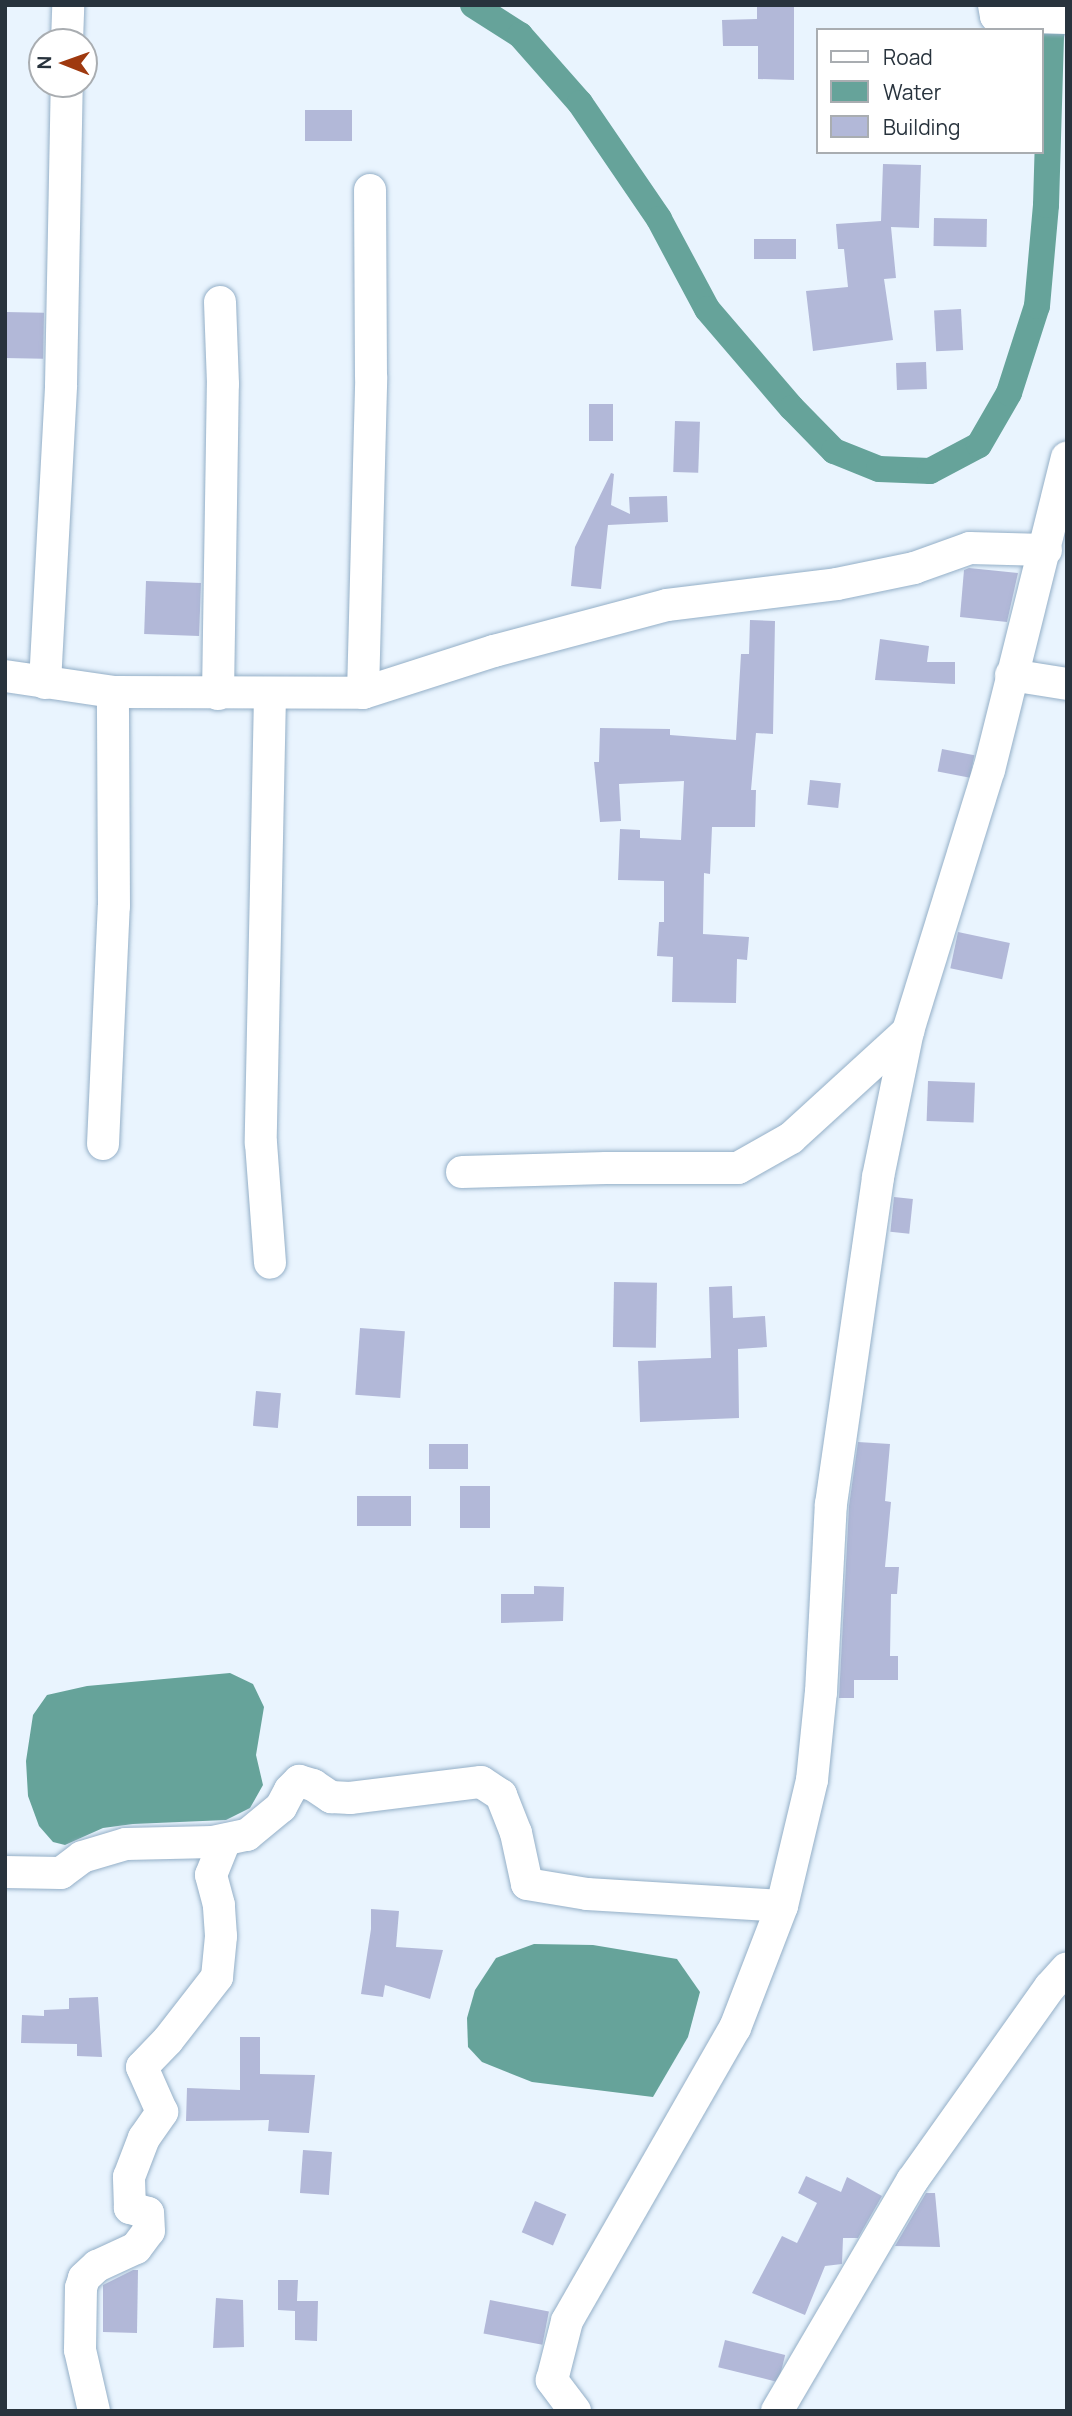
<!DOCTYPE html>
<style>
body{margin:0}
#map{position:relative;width:1072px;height:2416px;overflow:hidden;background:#e9f4fe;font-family:Manrope,sans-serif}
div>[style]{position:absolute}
.water>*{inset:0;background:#66a39a}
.canal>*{height:26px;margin:-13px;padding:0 13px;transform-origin:13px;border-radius:13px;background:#66a39a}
.building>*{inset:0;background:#b2b8d8;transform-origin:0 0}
.roads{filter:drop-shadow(0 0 2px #94afc7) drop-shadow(0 0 2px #94afc7)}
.minor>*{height:32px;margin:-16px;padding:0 16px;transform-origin:16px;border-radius:16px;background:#fff}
span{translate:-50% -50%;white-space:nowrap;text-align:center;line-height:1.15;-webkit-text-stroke:5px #fff;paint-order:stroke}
.frame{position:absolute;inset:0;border:7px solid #28333d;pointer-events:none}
.legend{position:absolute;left:816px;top:28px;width:228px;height:126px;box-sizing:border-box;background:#fff;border:2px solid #a9adb1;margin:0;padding:9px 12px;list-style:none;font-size:21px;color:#28333d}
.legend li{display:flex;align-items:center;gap:14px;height:35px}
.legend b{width:35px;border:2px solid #a9adb1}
.north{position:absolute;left:28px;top:28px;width:70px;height:70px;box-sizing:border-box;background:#fff;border:2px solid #a9adb1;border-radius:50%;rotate:271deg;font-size:19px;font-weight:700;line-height:28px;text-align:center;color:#28333d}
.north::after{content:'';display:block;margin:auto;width:24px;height:32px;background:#9f390f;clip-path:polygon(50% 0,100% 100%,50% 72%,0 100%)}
</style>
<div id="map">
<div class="water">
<div style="clip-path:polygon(230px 1673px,253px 1684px,264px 1707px,256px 1755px,263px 1785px,250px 1808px,226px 1820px,133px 1824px,103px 1828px,65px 1845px,53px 1842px,39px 1826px,28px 1796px,26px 1761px,33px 1715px,47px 1695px,87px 1686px)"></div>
<div style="clip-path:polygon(534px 1944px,593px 1945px,677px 1959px,700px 1992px,688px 2037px,653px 2097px,532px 2082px,482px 2062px,468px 2047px,467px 2018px,475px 1990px,496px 1958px)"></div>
</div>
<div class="canal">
<div style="left:473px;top:5px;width:56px;rotate:32.6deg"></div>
<div style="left:520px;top:35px;width:91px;rotate:48.6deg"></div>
<div style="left:580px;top:103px;width:140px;rotate:55.7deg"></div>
<div style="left:659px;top:219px;width:102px;rotate:61.9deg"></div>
<div style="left:707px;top:309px;width:130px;rotate:49.4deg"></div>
<div style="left:792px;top:408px;width:60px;rotate:45.7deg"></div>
<div style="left:834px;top:451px;width:48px;rotate:21.8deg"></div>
<div style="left:879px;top:469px;width:51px;rotate:2.2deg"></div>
<div style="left:930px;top:471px;width:55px;rotate:-28deg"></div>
<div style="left:979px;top:445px;width:60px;rotate:-60deg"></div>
<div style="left:1009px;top:393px;width:91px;rotate:-72.2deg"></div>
<div style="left:1037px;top:306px;width:101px;rotate:-84.9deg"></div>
<div style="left:1046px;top:205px;width:200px;rotate:-88.3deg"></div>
</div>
<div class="building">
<div style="clip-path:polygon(757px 5px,794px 5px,794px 80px,758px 79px,758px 46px,723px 46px,722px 20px,757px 19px)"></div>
<div style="left:305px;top:110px;width:47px;height:31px"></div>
<div style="clip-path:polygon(883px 164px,921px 165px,919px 228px,891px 227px,896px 278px,884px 279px,893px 340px,813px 351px,806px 291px,848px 287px,844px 249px,838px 249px,836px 224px,881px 221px)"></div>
<div style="left:934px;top:218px;width:53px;height:28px;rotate:1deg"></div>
<div style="left:796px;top:239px;width:20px;height:42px;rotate:90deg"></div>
<div style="left:961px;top:309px;width:41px;height:27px;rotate:87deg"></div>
<div style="left:5px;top:312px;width:39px;height:46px;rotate:1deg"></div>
<div style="left:926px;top:362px;width:27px;height:30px;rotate:88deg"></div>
<div style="left:589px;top:404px;width:24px;height:37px"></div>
<div style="left:675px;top:421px;width:25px;height:51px;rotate:2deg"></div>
<div style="clip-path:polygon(611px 473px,614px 474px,611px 505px,630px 514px,629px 497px,667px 496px,668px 522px,608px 525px,601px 589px,571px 586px,575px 547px)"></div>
<div style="clip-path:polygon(969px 568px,1018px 573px,1007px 622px,960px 617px,964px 570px)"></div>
<div style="left:146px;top:581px;width:55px;height:53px;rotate:2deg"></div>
<div style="clip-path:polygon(750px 620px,775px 621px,773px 734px,756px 733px,751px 790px,756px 790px,755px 827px,712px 827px,710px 874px,704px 873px,703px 934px,749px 937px,747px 960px,737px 959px,736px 1003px,672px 1002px,673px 957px,657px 956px,659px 922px,664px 922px,664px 881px,618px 880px,620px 829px,640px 830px,640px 838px,681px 840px,684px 781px,619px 784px,621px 821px,600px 822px,594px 762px,599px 762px,600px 728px,670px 729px,670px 735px,736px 740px,741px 654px,749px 654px)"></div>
<div style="clip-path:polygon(880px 639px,929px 646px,927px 662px,955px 662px,955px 684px,875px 680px)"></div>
<div style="left:942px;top:749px;width:33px;height:23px;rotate:11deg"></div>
<div style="left:810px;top:780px;width:31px;height:25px;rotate:6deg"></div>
<div style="left:958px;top:932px;width:53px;height:37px;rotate:12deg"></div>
<div style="left:928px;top:1081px;width:47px;height:40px;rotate:2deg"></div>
<div style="left:894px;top:1197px;width:19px;height:35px;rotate:6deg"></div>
<div style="left:614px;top:1282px;width:43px;height:65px;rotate:1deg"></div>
<div style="clip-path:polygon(732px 1286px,733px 1318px,765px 1316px,767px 1347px,738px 1349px,739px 1418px,640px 1422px,638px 1361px,711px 1358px,709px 1287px)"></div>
<div style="left:360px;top:1328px;width:45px;height:67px;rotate:4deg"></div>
<div style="left:256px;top:1391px;width:25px;height:35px;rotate:5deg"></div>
<div style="clip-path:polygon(858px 1442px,890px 1444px,885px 1501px,891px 1502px,885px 1567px,899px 1567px,897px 1594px,891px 1594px,890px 1656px,898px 1656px,898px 1680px,854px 1680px,854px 1698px,839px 1698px,849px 1506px)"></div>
<div style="left:468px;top:1444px;width:25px;height:39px;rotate:90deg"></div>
<div style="left:460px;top:1486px;width:30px;height:42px"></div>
<div style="left:357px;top:1496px;width:54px;height:30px"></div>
<div style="clip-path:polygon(534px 1586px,564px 1587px,563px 1621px,501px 1623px,501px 1594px,534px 1594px)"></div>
<div style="clip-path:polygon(371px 1909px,399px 1911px,396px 1947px,443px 1950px,430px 1999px,385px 1985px,383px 1997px,361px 1994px,371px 1929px)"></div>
<div style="clip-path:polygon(98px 1997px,102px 2057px,77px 2056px,77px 2044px,21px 2043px,22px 2015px,44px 2016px,44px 2010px,69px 2009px,69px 1998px)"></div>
<div style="clip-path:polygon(240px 2037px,260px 2037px,260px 2074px,315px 2075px,309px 2133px,268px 2131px,269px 2120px,186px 2121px,187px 2088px,240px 2090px)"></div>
<div style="left:303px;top:2150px;width:29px;height:43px;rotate:4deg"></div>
<div style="clip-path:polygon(806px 2176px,841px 2192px,847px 2177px,882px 2196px,858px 2238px,843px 2238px,842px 2264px,825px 2266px,805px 2315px,752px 2293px,782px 2236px,797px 2243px,817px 2203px,798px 2193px)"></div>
<div style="clip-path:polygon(926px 2193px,935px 2193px,940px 2247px,895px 2246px)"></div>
<div style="left:535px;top:2201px;width:34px;height:34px;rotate:23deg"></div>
<div style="clip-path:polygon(133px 2270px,138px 2270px,137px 2333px,103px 2332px,103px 2285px)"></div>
<div style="clip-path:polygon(278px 2280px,298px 2280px,297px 2301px,318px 2301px,317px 2341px,295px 2340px,295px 2311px,278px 2310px)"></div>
<div style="clip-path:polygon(216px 2298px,243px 2300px,244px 2347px,213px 2348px)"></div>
<div style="left:490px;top:2300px;width:60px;height:34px;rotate:11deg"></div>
<div style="left:725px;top:2340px;width:62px;height:28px;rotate:14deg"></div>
</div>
<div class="roads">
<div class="minor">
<div style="left:994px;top:5px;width:11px;rotate:80deg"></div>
<div style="left:996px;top:16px;width:71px;rotate:1.6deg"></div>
<div style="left:67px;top:42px;width:37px;rotate:-88deg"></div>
<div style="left:1011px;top:675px;width:57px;rotate:9.1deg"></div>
<div style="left:5px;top:676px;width:109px;rotate:8.4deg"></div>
<div style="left:113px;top:692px;width:250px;rotate:0.2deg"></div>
<div style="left:363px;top:693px;width:138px;rotate:-17.8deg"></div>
<div style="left:494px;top:651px;width:179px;rotate:-14.9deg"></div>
<div style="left:667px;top:605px;width:171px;rotate:-7deg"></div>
<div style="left:837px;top:584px;width:79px;rotate:-11.7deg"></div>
<div style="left:914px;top:568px;width:59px;rotate:-19.7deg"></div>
<div style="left:970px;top:548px;width:76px;rotate:1.5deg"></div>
<div style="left:45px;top:683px;width:298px;rotate:-86.9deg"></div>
<div style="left:61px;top:385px;width:301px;rotate:-88.9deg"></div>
<div style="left:363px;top:693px;width:316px;rotate:-88.5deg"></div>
<div style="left:371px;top:377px;width:187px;rotate:-90.3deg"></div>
<div style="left:218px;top:694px;width:310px;rotate:-89.1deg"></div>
<div style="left:223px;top:384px;width:82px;rotate:-92.1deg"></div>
<div style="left:270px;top:695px;width:448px;rotate:91.2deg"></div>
<div style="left:261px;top:1143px;width:120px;rotate:85.7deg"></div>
<div style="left:103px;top:1144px;width:238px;rotate:-87.4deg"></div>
<div style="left:114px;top:906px;width:214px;rotate:-90.3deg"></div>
<div style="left:462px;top:1172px;width:144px;rotate:-1.6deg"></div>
<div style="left:606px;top:1168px;width:132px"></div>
<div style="left:738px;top:1168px;width:61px;rotate:-29.5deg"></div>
<div style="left:791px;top:1138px;width:159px;rotate:-42.4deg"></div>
<div style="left:5px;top:1872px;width:56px;rotate:1deg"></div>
<div style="left:61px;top:1873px;width:26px;rotate:-37deg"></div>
<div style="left:82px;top:1857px;width:46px;rotate:-16.5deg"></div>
<div style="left:126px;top:1844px;width:87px;rotate:-1.3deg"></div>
<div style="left:213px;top:1842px;width:35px;rotate:-12deg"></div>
<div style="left:247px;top:1835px;width:44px;rotate:-39.5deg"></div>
<div style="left:281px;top:1807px;width:19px;rotate:-62deg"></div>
<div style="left:290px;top:1790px;width:13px;rotate:-45deg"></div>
<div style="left:299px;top:1781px;width:15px;rotate:16deg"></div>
<div style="left:313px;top:1785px;width:22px;rotate:34deg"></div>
<div style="left:331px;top:1797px;width:19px;rotate:3deg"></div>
<div style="left:350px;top:1798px;width:132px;rotate:-7deg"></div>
<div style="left:481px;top:1782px;width:24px;rotate:33deg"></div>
<div style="left:501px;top:1795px;width:41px;rotate:68.5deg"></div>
<div style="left:516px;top:1833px;width:52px;rotate:77.8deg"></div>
<div style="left:527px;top:1884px;width:61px;rotate:9.5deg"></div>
<div style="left:587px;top:1894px;width:195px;rotate:3.5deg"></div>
<div style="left:94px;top:2411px;width:63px;rotate:-102.9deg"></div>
<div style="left:80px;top:2350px;width:62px;rotate:-89.1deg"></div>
<div style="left:81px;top:2288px;width:10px;rotate:-73deg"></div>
<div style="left:84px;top:2278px;width:18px;rotate:-43deg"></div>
<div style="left:97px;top:2266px;width:43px;rotate:-24.8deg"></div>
<div style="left:136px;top:2248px;width:21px;rotate:-53deg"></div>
<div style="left:149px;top:2231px;width:18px;rotate:-93deg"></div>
<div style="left:148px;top:2213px;width:19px;rotate:-164deg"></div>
<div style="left:130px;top:2208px;width:31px;rotate:-92deg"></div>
<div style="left:129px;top:2177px;width:42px;rotate:-69deg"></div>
<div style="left:144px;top:2138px;width:32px;rotate:-55deg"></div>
<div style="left:162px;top:2112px;width:49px;rotate:-114deg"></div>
<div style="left:142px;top:2067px;width:37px;rotate:-46deg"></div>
<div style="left:168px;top:2040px;width:80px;rotate:-52.1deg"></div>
<div style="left:217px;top:1977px;width:41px;rotate:-84.4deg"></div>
<div style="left:221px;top:1936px;width:31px;rotate:-94deg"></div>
<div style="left:219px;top:1905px;width:31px;rotate:-105deg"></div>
<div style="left:211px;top:1875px;width:38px;rotate:-68deg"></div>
<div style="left:575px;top:2411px;width:39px;rotate:-127deg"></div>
<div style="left:552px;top:2380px;width:61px;rotate:-75.7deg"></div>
<div style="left:567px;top:2321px;width:338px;rotate:-60.2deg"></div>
<div style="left:735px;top:2028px;width:131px;rotate:-68.9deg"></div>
<div style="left:782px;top:1906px;width:130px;rotate:-76.6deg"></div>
<div style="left:812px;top:1780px;width:88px;rotate:-84.2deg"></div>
<div style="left:821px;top:1692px;width:188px;rotate:-87deg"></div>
<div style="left:831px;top:1504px;width:330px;rotate:-81.8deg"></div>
<div style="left:878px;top:1177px;width:149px;rotate:-78.4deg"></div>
<div style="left:908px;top:1031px;width:273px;rotate:-72.8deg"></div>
<div style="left:989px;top:770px;width:322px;rotate:-76deg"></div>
<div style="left:777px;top:2411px;width:267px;rotate:-59.6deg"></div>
<div style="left:912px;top:2181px;width:238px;rotate:-54.6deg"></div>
<div style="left:1050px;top:1987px;width:25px;rotate:-48deg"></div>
</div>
</div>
<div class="frame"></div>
<ul class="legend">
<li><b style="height:9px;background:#fff"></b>Road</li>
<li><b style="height:19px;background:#66a39a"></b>Water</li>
<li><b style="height:19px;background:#b2b8d8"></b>Building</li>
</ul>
<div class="north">N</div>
</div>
